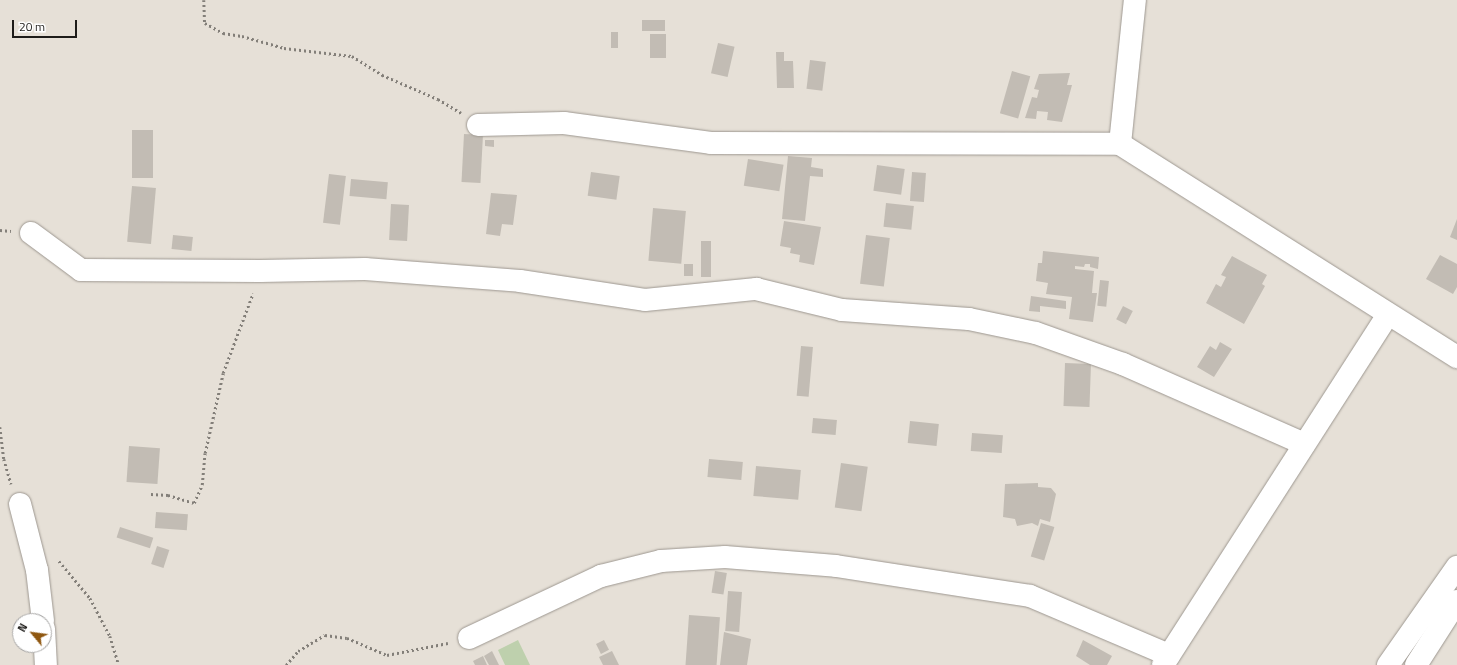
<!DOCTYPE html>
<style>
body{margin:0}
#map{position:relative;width:1457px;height:665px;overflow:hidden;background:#e6e0d7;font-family:"Titillium Web",sans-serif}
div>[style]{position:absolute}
.green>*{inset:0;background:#bed0ad}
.building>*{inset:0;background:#c2bcb4;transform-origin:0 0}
.path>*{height:2.5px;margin-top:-1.25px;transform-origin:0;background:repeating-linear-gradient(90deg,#837f79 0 2px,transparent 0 5px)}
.roads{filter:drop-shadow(0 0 1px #9d9790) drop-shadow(0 0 1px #9d9790)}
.street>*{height:22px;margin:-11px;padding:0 11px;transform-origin:11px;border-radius:11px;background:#fff}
span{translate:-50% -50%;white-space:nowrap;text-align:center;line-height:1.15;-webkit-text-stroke:3px #fff;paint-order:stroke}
.north{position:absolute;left:12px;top:613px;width:40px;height:40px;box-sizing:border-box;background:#fff;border:1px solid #a5a4a3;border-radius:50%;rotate:299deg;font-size:11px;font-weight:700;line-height:16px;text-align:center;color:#1e1c19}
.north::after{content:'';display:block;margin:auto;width:14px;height:18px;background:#8f5710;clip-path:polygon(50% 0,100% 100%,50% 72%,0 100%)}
.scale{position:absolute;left:12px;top:20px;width:65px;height:18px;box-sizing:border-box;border:2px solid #1e1c19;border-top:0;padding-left:5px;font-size:12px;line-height:14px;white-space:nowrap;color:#1e1c19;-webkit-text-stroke:3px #fff;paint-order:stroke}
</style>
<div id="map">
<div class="green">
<div style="clip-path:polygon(518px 640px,530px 665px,505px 665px,498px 650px)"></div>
</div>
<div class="building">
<div style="left:642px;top:20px;width:23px;height:11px"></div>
<div style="left:611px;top:32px;width:7px;height:16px"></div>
<div style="left:650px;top:34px;width:16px;height:24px"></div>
<div style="left:718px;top:43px;width:17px;height:31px;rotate:13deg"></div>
<div style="clip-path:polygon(776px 52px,784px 52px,784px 61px,793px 61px,794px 88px,777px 88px)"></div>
<div style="left:810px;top:60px;width:16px;height:29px;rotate:7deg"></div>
<div style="left:1012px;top:71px;width:19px;height:44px;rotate:16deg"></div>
<div style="clip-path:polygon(1070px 73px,1067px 85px,1072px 85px,1062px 122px,1047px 120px,1048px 112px,1037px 111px,1036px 119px,1025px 118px,1032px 97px,1037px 98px,1039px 90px,1034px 89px,1039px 74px)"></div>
<div style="left:132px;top:130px;width:21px;height:48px"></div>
<div style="left:464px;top:134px;width:19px;height:48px;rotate:3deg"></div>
<div style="clip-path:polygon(485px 140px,494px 140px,494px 147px,485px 146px)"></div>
<div style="clip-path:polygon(788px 156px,812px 158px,811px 167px,823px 169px,823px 177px,810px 176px,805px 221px,782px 219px)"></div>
<div style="left:748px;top:159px;width:36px;height:27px;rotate:9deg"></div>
<div style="left:877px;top:165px;width:28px;height:26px;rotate:8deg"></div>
<div style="left:591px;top:172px;width:29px;height:24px;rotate:8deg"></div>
<div style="left:912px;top:172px;width:14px;height:29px;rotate:4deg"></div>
<div style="left:329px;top:174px;width:17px;height:49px;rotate:7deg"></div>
<div style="left:351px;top:179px;width:37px;height:17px;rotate:5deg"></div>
<div style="left:132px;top:186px;width:24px;height:56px;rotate:5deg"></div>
<div style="clip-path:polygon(491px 193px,517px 195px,513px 225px,502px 224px,500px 236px,486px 234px)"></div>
<div style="left:886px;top:203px;width:28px;height:24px;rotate:6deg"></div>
<div style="left:391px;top:204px;width:18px;height:36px;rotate:3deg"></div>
<div style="left:653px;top:208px;width:33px;height:53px;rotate:5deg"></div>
<div style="clip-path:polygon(1457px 219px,1457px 240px,1450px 237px)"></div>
<div style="clip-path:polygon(784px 221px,821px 227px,814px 265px,799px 262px,800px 255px,790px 253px,791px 248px,780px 246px)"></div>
<div style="left:173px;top:235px;width:20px;height:14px;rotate:6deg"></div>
<div style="left:866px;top:235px;width:24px;height:49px;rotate:7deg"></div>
<div style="left:701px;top:241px;width:10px;height:36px"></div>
<div style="clip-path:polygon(1043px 251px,1099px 257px,1098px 269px,1090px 267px,1090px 264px,1085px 264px,1084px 267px,1075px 266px,1075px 269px,1094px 271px,1092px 293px,1097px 293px,1093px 322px,1069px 319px,1072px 297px,1046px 294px,1048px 283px,1036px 281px,1038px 263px,1042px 263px)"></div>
<div style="clip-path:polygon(1440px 255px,1457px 264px,1457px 287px,1453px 294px,1426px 279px)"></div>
<div style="clip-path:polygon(1232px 256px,1267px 275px,1262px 284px,1265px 286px,1244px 324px,1206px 303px,1216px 284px,1221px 287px,1226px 277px,1221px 275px)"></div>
<div style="left:684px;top:264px;width:9px;height:12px"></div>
<div style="left:1100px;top:280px;width:9px;height:26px;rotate:6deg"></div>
<div style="clip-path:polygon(1031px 296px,1066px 301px,1066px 309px,1040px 306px,1040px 312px,1029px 311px)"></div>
<div style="left:1123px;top:306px;width:11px;height:15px;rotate:27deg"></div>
<div style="clip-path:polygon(1220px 342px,1232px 349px,1214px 377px,1197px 367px,1210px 346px,1216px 350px)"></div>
<div style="left:801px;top:346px;width:12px;height:50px;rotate:5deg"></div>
<div style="left:1065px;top:363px;width:26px;height:43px;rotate:2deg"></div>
<div style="left:813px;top:418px;width:24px;height:15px;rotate:5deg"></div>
<div style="left:910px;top:421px;width:29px;height:22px;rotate:6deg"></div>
<div style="left:972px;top:433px;width:31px;height:18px;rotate:4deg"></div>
<div style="left:129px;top:446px;width:31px;height:36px;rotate:4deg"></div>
<div style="left:709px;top:459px;width:34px;height:18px;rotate:5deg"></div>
<div style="left:841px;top:463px;width:27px;height:45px;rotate:8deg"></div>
<div style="left:756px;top:466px;width:45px;height:30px;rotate:5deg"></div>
<div style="clip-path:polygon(1038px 483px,1038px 487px,1051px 488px,1056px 494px,1050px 522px,1040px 519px,1038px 526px,1032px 523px,1017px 526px,1015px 519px,1003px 517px,1005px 484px)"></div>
<div style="left:156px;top:512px;width:32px;height:16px;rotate:4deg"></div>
<div style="left:1041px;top:523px;width:14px;height:35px;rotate:17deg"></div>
<div style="left:120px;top:527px;width:35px;height:11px;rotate:18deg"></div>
<div style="left:157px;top:546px;width:13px;height:19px;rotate:18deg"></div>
<div style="left:715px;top:571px;width:12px;height:22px;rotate:9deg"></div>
<div style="left:728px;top:591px;width:14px;height:40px;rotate:4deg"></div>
<div style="left:689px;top:615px;width:31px;height:50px;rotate:4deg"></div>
<div style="clip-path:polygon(724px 632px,751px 639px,747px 665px,720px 665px)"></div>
<div style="left:604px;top:640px;width:11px;height:9px;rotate:63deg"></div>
<div style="clip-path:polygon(1083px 640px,1112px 656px,1107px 665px,1090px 665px,1076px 656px)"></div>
<div style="clip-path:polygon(492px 651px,499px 665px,489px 665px,484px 656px)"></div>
<div style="clip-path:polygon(612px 651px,619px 665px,603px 665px,599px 657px)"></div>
<div style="clip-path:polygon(483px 656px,487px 665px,475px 665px,473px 661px)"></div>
</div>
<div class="path">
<div style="left:204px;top:0;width:23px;rotate:88deg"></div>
<div style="left:205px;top:23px;width:21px;rotate:29deg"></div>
<div style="left:223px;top:33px;width:19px;rotate:9deg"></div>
<div style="left:242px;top:36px;width:44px;rotate:15.9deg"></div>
<div style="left:284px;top:48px;width:68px;rotate:6.7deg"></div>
<div style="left:352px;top:56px;width:36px;rotate:32deg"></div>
<div style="left:382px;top:75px;width:61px;rotate:23.2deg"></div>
<div style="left:438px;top:99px;width:27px;rotate:31deg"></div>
<div style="left:0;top:230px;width:11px;rotate:5deg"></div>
<div style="left:0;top:427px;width:32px;rotate:83deg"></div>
<div style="left:4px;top:459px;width:26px;rotate:74deg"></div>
<div style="left:151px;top:494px;width:17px;rotate:3deg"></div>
<div style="left:168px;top:495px;width:27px;rotate:17deg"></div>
<div style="left:194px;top:503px;width:20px;rotate:-66deg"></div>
<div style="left:202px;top:485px;width:32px;rotate:-85deg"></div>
<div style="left:205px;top:453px;width:82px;rotate:-77.3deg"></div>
<div style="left:223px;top:373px;width:85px;rotate:-69.4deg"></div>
<div style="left:59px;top:561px;width:48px;rotate:50deg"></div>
<div style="left:90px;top:598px;width:43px;rotate:62.2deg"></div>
<div style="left:110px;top:636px;width:30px;rotate:73deg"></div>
<div style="left:286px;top:665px;width:18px;rotate:-49deg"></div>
<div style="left:298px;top:651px;width:31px;rotate:-31deg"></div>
<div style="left:325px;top:635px;width:22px;rotate:8deg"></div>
<div style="left:347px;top:638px;width:43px;rotate:23deg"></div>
<div style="left:387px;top:655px;width:62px;rotate:-11.1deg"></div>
</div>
<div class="roads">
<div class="street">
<div style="left:478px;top:125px;width:86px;rotate:-1.3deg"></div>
<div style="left:564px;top:123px;width:148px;rotate:7.7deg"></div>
<div style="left:711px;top:143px;width:409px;rotate:0.1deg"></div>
<div style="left:1120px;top:144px;width:399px;rotate:32.3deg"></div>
<div style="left:1120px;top:144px;width:145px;rotate:-84.1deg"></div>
<div style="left:31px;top:233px;width:62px;rotate:36.5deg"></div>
<div style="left:81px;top:270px;width:179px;rotate:0.3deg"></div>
<div style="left:260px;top:271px;width:105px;rotate:-1.1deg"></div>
<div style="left:365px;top:269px;width:155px;rotate:4.4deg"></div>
<div style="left:520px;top:281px;width:126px;rotate:8.6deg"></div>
<div style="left:645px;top:300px;width:112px;rotate:-5.7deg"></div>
<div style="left:756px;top:289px;width:89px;rotate:13.7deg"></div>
<div style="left:842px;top:310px;width:127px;rotate:4.1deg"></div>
<div style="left:969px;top:319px;width:68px;rotate:11.8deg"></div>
<div style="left:1036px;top:333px;width:92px;rotate:19.6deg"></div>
<div style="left:1123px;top:364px;width:198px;rotate:23.8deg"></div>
<div style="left:20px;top:504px;width:68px;rotate:75.6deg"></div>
<div style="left:37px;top:570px;width:51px;rotate:83.3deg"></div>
<div style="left:44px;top:629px;width:36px;rotate:87deg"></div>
<div style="left:469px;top:638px;width:146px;rotate:-25.2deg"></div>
<div style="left:601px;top:576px;width:62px;rotate:-14deg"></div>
<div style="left:661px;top:561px;width:64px;rotate:-3.6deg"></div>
<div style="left:725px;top:557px;width:111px;rotate:4.6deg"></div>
<div style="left:836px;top:566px;width:196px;rotate:8.8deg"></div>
<div style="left:1030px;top:596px;width:151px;rotate:23deg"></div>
<div style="left:1163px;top:665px;width:416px;rotate:-57.3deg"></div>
<div style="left:1388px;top:665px;width:120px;rotate:-54.9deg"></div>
<div style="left:1416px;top:665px;width:76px;rotate:-57.4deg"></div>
</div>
</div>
<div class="north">N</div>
<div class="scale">20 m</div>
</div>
